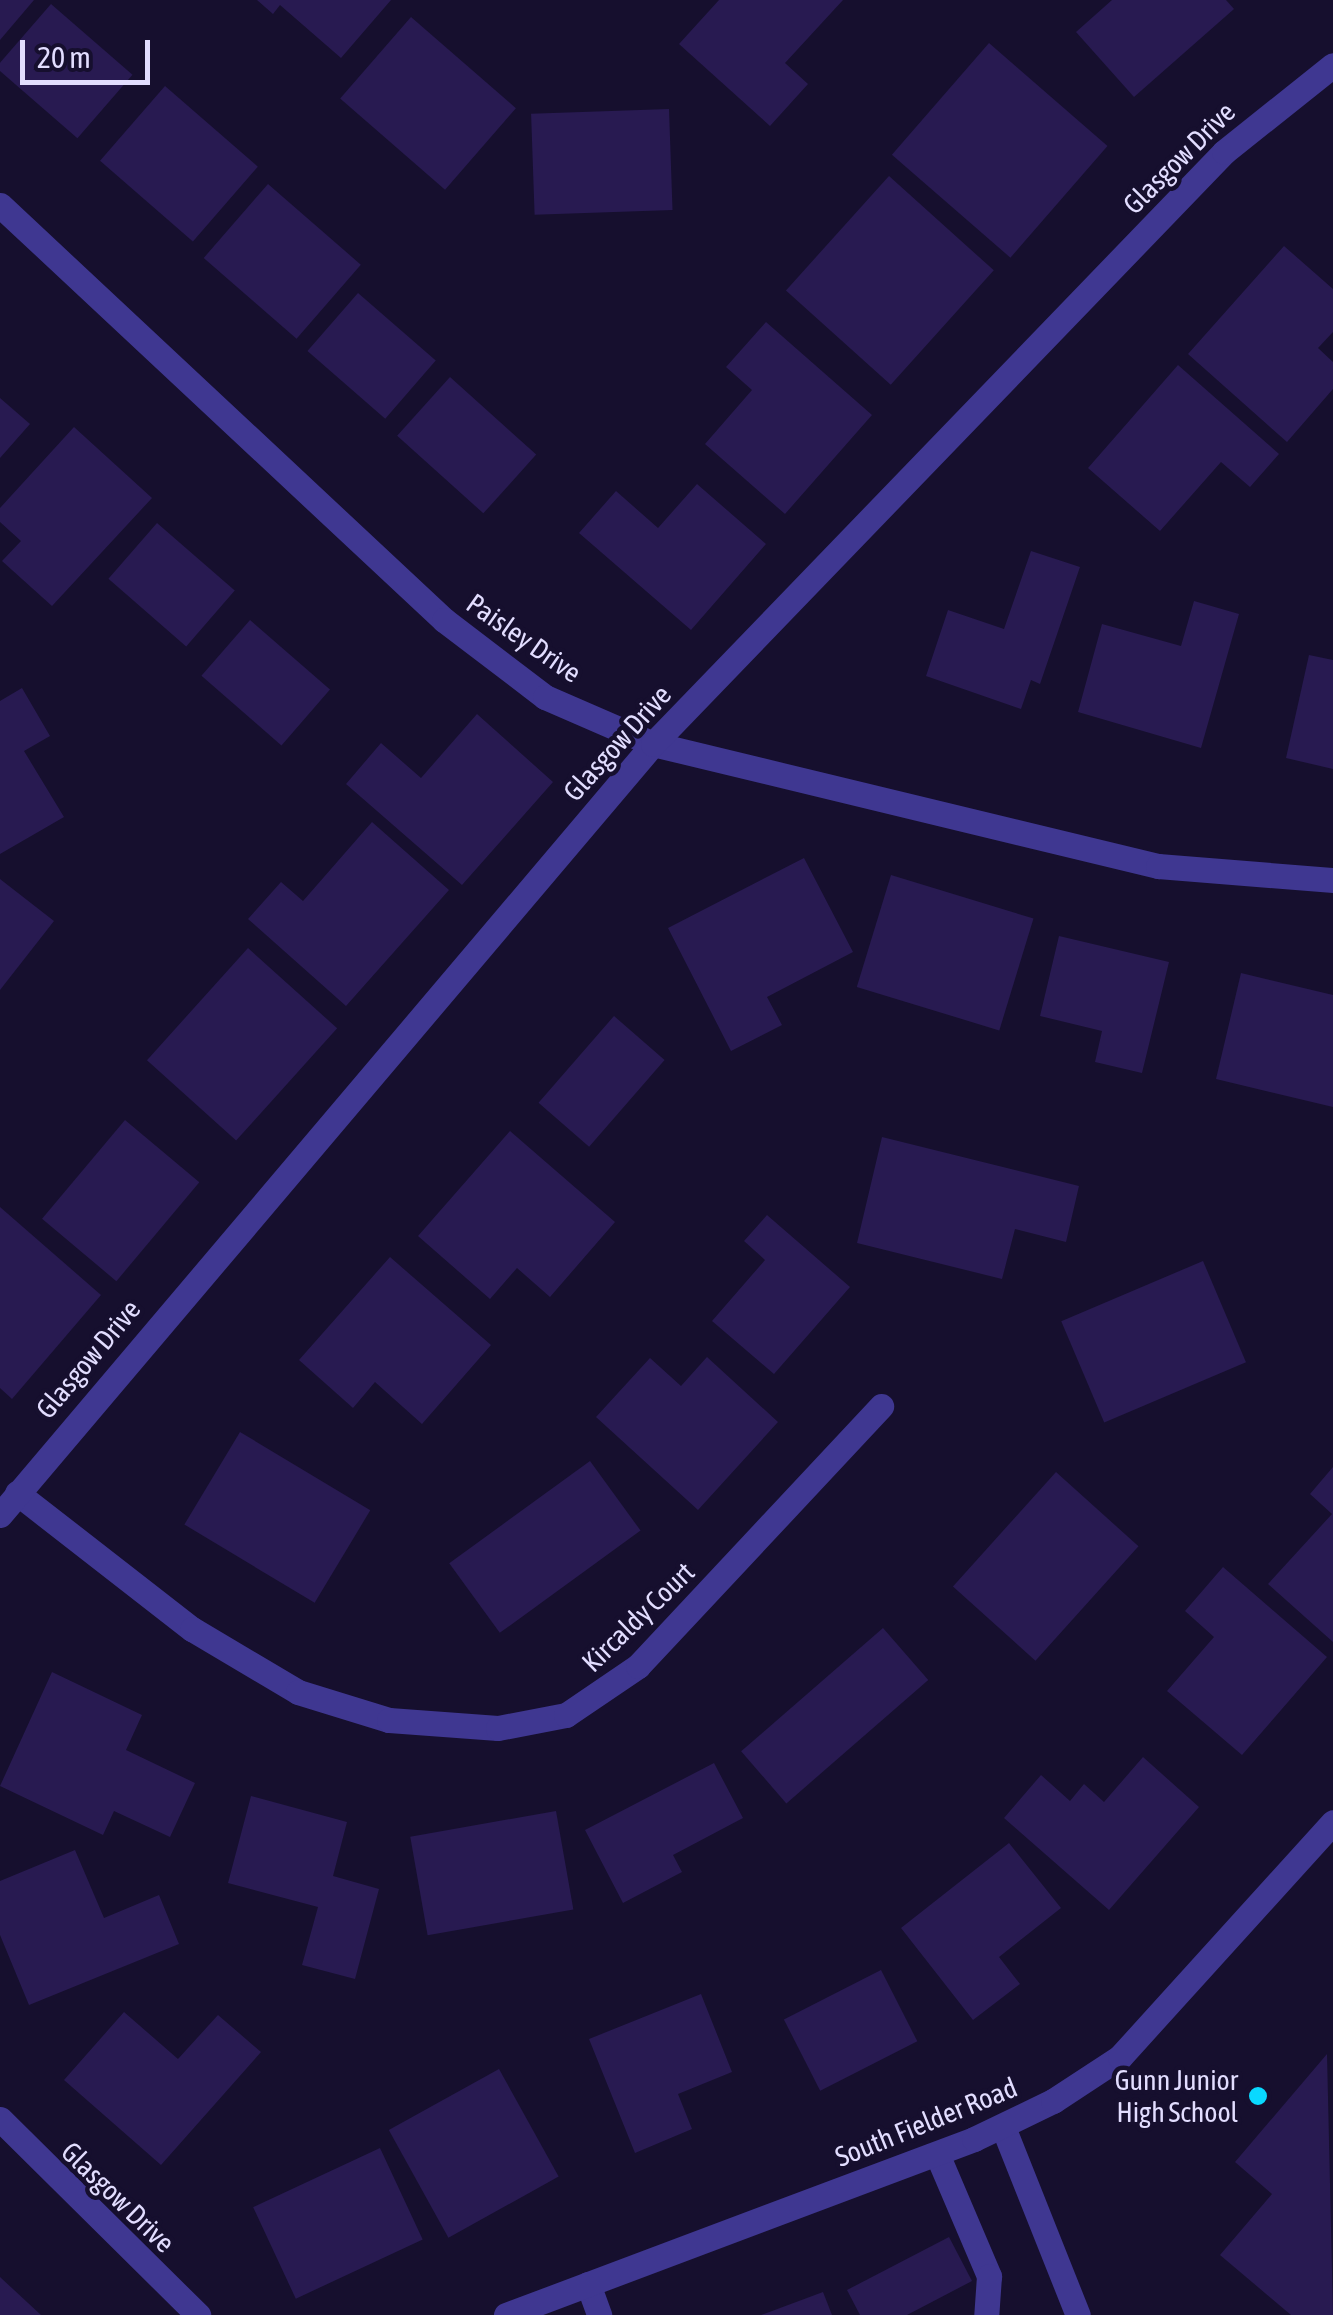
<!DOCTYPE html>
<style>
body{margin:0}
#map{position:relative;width:1333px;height:2315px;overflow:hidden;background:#160f2e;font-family:"Asap Condensed",sans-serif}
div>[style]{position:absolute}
.building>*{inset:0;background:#281a51;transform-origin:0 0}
.minor>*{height:25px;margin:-12.5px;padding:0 12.5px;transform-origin:12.5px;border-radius:12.5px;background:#3f3791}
.dots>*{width:28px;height:28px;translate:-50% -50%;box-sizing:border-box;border:5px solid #160f2e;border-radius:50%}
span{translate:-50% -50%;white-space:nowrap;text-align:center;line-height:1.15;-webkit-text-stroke:9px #160f2e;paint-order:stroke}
.street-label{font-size:28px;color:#e2ddff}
.poi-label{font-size:28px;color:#e2ddff}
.right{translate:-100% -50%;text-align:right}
.scale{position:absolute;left:20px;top:40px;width:130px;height:45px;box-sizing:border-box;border:5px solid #e2ddff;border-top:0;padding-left:12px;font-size:30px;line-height:35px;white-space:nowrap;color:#e2ddff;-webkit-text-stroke:8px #160f2e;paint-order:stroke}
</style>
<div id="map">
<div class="building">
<div style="clip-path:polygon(0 0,34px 0,0 40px)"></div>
<div style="clip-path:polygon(257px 0,391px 0,341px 58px,280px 5px,273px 14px)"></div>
<div style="clip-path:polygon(719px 0,843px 0,785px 63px,808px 84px,770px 126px,679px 44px)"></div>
<div style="clip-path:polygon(1112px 0,1226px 0,1234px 9px,1134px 97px,1076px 32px)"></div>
<div style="left:51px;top:4px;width:108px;height:84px;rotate:41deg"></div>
<div style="left:411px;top:17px;width:139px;height:108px;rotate:41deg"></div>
<div style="left:989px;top:43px;width:157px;height:148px;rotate:41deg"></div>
<div style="left:165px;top:86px;width:123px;height:99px;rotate:41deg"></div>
<div style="left:669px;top:109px;width:101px;height:138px;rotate:88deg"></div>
<div style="left:889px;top:176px;width:141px;height:154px;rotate:42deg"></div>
<div style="left:268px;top:184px;width:123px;height:98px;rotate:41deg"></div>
<div style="clip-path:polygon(1284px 246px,1333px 289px,1333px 332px,1318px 348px,1333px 362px,1333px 389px,1287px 442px,1188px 354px)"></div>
<div style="left:358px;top:293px;width:103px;height:77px;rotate:41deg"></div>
<div style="clip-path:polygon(766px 322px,872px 415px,785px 514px,705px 444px,752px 390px,726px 367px)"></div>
<div style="clip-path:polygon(1178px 365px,1279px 454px,1250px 487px,1221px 462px,1160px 531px,1088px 468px)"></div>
<div style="left:450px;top:377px;width:116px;height:79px;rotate:42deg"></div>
<div style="clip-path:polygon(0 398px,30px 424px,0 458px)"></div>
<div style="clip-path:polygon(74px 427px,152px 498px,52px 606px,2px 561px,21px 541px,0 522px,0 508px)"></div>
<div style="clip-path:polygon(697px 484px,766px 544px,691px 630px,579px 533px,616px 491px,658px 528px)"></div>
<div style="left:157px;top:523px;width:103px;height:74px;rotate:41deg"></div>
<div style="clip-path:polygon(1031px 551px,1080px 567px,1040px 684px,1031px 680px,1021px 709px,926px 676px,948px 610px,1004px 629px)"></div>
<div style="clip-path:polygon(1194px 601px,1239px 614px,1201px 748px,1078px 712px,1102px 624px,1181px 646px)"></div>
<div style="left:250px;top:620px;width:106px;height:74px;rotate:41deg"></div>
<div style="clip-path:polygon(1309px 655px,1333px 660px,1333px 769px,1286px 758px)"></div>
<div style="clip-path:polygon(22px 688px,50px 736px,24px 751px,64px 817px,0 854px,0 701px)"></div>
<div style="clip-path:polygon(477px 714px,553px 782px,462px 885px,346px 784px,381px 743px,421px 778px)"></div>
<div style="clip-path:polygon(372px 822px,449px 890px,346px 1006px,248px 919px,281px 882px,303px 901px)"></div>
<div style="clip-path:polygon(804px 858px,853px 952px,767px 997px,782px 1025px,731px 1051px,668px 928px)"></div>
<div style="left:891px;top:875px;width:149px;height:117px;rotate:17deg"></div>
<div style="clip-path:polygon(0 879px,54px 921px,0 990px)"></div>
<div style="clip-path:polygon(1059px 936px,1169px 962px,1142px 1073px,1095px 1062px,1102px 1031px,1040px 1016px)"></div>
<div style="left:248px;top:948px;width:120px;height:151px;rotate:42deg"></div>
<div style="clip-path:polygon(1241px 973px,1333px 995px,1333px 1107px,1216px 1079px)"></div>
<div style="left:614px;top:1016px;width:67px;height:115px;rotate:41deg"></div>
<div style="left:125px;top:1120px;width:97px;height:129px;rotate:40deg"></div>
<div style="clip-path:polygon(510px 1131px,615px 1222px,550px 1297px,517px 1268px,490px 1299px,418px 1236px)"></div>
<div style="clip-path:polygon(882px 1137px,1079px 1186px,1066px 1242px,1015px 1229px,1002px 1279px,857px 1243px)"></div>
<div style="clip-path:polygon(0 1207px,101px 1295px,12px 1399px,0 1388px)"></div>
<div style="clip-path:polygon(767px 1215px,850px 1287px,774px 1374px,712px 1321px,765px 1260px,744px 1241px)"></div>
<div style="clip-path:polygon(390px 1257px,491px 1345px,422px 1424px,375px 1382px,353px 1408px,299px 1360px)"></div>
<div style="left:1203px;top:1261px;width:110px;height:154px;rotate:67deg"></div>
<div style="clip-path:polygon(707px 1357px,778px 1422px,698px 1510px,596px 1417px,650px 1358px,681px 1386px)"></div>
<div style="left:240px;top:1432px;width:152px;height:108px;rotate:31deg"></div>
<div style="left:590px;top:1461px;width:86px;height:174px;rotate:54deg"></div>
<div style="clip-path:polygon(1333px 1467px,1333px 1642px,1268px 1584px,1332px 1514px,1310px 1494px)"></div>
<div style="left:1056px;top:1472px;width:111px;height:154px;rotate:42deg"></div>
<div style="clip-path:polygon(1223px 1567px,1327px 1657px,1242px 1755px,1167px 1691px,1214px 1637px,1185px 1611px)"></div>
<div style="left:883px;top:1628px;width:69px;height:188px;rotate:49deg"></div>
<div style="clip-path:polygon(52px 1672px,142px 1715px,126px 1750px,195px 1783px,170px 1837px,114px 1811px,103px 1835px,0 1786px)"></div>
<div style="clip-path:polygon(1143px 1757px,1199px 1807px,1109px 1910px,1004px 1818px,1041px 1775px,1070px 1801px,1084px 1784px,1104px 1802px)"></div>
<div style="clip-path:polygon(714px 1763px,743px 1818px,673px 1855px,682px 1872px,623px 1903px,585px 1830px)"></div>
<div style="clip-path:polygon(251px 1796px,347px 1822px,333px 1876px,379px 1889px,355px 1979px,302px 1965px,318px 1907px,228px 1883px)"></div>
<div style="left:556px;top:1811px;width:100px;height:148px;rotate:80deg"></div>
<div style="clip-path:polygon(1009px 1843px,1061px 1908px,999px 1957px,1020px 1984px,973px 2020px,901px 1928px)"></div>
<div style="clip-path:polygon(75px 1850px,104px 1918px,159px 1895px,179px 1944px,29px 2005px,0 1935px,0 1881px)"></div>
<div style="left:881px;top:1970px;width:80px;height:109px;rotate:63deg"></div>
<div style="clip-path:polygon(701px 1994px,732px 2072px,678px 2094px,692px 2129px,635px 2153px,589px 2039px)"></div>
<div style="clip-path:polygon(124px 2012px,178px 2059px,218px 2015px,261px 2052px,161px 2165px,64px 2080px)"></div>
<div style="clip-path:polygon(1327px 2054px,1333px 2315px,1291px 2315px,1220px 2255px,1272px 2194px,1235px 2162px)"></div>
<div style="left:499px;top:2069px;width:123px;height:126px;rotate:61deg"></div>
<div style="left:380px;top:2148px;width:101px;height:140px;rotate:65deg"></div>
<div style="clip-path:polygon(949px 2237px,972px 2281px,907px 2315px,860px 2315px,847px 2290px)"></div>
<div style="clip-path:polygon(0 2277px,41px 2315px,0 2315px)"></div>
<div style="clip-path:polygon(823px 2292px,832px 2315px,761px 2315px)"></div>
</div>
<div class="minor">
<div style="left:0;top:205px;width:608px;rotate:43.07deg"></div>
<div style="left:444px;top:620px;width:127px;rotate:37.3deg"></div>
<div style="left:545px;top:697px;width:118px;rotate:23.5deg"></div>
<div style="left:653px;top:744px;width:520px;rotate:13.58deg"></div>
<div style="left:1158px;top:866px;width:176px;rotate:4.6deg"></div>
<div style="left:17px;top:1493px;width:222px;rotate:37.9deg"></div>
<div style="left:192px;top:1629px;width:123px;rotate:30.7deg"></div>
<div style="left:298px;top:1692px;width:95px;rotate:17.1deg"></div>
<div style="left:389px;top:1720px;width:109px;rotate:4.2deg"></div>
<div style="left:498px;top:1728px;width:69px;rotate:-10.8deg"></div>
<div style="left:566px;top:1715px;width:87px;rotate:-34.2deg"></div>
<div style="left:638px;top:1666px;width:356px;rotate:-46.9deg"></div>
<div style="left:0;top:1515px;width:1010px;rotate:-49.74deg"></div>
<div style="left:653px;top:744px;width:822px;rotate:-46.03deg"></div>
<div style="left:1224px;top:152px;width:139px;rotate:-38.6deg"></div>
<div style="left:0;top:2119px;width:279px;rotate:44.7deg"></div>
<div style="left:1003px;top:2127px;width:202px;rotate:68.3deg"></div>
<div style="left:937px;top:2154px;width:133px;rotate:66.9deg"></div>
<div style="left:989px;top:2276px;width:39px;rotate:94deg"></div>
<div style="left:588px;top:2284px;width:33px;rotate:70deg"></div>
<div style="left:506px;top:2315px;width:500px;rotate:-20.6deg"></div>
<div style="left:974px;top:2139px;width:88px;rotate:-25.7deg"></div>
<div style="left:1053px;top:2101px;width:80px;rotate:-33.3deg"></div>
<div style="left:1120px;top:2057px;width:317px;rotate:-47.8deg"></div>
</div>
<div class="dots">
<div style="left:1258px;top:2096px;background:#09d9ff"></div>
</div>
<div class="street-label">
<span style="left:1179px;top:158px;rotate:-45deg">Glasgow Drive</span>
<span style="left:524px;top:638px;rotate:35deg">Paisley Drive</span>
<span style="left:617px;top:743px;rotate:-48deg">Glasgow Drive</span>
<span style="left:88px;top:1359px;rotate:-50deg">Glasgow Drive</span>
<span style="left:638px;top:1617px;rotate:-44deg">Kircaldy Court</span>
<span style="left:926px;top:2122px;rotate:-22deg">South Fielder Road</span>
<span style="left:118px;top:2197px;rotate:44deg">Glasgow Drive</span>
</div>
<div class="poi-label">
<span class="right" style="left:1238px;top:2096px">Gunn Junior<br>High School</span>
</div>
<div class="scale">20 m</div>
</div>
